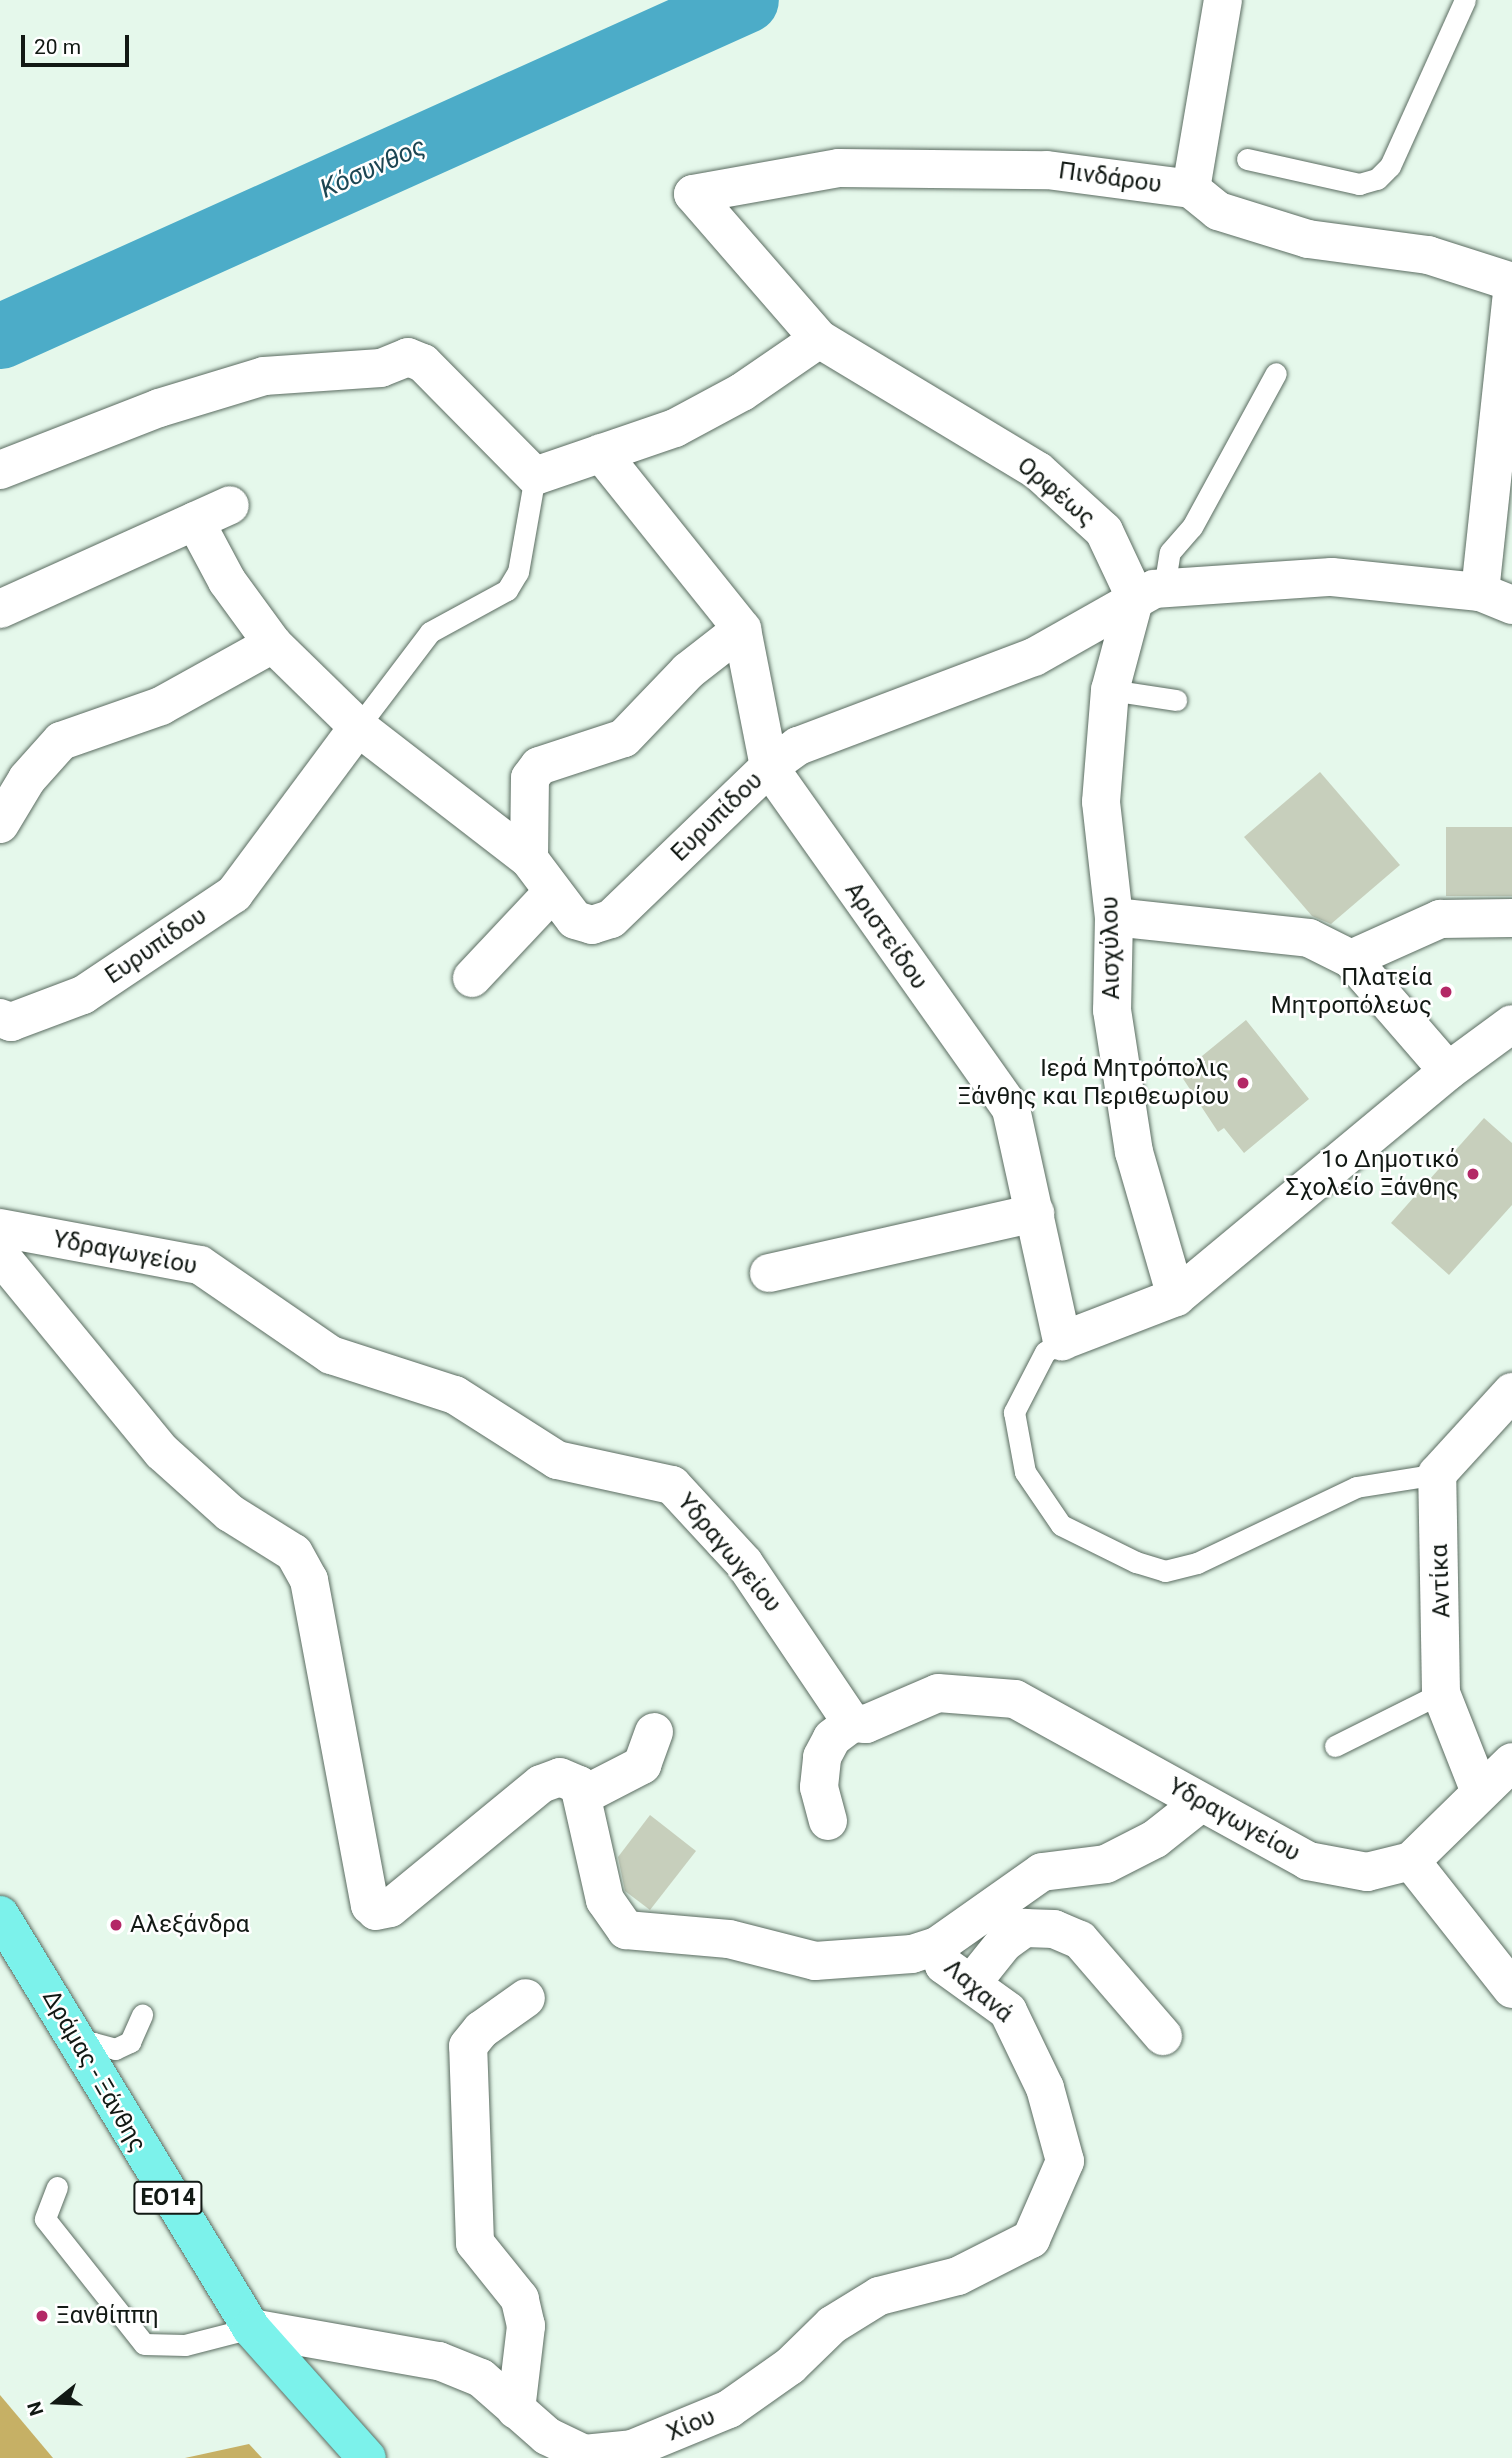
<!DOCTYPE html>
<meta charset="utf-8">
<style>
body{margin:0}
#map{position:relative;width:1512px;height:2458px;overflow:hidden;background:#e5f8eb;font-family:Roboto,sans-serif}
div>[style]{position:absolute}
.forest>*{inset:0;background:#c6b065}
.river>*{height:65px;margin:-32.5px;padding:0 32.5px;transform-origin:32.5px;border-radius:32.5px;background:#4cacc8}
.building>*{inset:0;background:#c7cfbc;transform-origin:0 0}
.roads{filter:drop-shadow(0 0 2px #5b6c61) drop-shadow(0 0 2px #5b6c61)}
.service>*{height:21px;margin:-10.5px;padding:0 10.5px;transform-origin:10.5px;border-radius:10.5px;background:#fff}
.minor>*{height:38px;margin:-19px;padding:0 19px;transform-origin:19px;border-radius:19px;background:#fff}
.primary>*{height:38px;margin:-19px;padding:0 19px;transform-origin:19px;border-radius:19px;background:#7cf2eb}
.dots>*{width:19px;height:19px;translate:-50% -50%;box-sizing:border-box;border:4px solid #fff;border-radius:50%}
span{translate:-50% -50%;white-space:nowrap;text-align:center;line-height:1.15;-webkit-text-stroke:5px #fff;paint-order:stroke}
.shield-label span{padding:2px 5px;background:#fff;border:2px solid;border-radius:5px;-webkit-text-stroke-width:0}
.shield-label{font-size:23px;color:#121914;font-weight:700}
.street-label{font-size:24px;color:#121914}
.poi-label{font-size:24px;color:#121914}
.right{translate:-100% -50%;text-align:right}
.left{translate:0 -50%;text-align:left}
.water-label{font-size:26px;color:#1c4653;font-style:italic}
.north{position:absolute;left:21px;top:2367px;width:70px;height:70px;-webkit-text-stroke:5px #fff;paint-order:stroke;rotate:252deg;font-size:19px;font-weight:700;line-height:28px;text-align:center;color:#121914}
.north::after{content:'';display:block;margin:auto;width:24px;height:32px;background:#121914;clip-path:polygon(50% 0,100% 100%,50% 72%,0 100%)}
.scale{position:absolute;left:21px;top:35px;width:108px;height:32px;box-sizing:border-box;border:4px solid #121914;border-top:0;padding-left:9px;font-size:21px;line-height:24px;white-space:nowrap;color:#121914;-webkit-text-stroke:5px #fff;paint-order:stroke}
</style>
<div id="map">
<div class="forest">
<div style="clip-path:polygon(0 2395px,53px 2458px,0 2458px)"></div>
<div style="clip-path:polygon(249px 2444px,262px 2458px,185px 2458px)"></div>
</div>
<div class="river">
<div style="left:0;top:336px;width:818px;rotate:-24.25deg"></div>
</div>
<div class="building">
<div style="clip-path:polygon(1320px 772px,1400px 865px,1331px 924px,1312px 916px,1244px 837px)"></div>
<div style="left:1512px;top:827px;width:69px;height:66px;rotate:90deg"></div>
<div style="clip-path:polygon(1246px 1020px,1309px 1099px,1244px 1153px,1224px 1128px,1218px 1132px,1180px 1074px)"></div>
<div style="clip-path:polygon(1484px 1118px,1512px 1143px,1512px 1205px,1449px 1275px,1391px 1223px)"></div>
<div style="clip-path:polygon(650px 1815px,696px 1851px,650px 1910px,625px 1891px,618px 1857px)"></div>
</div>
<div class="roads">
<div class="service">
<div style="left:1247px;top:159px;width:115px;rotate:12.6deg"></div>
<div style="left:1359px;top:184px;width:19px;rotate:-16deg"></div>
<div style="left:1377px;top:179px;width:18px;rotate:-45deg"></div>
<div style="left:1390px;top:166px;width:182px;rotate:-65.7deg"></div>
<div style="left:1164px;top:588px;width:36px;rotate:-81deg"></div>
<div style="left:1170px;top:552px;width:33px;rotate:-49deg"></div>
<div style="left:1192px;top:527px;width:175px;rotate:-61.4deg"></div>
<div style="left:1110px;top:690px;width:67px;rotate:8.6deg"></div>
<div style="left:358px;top:727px;width:119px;rotate:-52.8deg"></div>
<div style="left:430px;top:632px;width:88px;rotate:-28.6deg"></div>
<div style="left:507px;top:590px;width:21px;rotate:-59deg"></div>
<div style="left:518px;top:572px;width:97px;rotate:-80deg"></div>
<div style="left:1062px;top:1341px;width:20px;rotate:147deg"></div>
<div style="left:1045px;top:1352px;width:68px;rotate:117.3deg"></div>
<div style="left:1014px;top:1412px;width:61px;rotate:79.6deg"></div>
<div style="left:1025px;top:1472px;width:64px;rotate:55.8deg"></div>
<div style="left:1061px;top:1525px;width:84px;rotate:26.3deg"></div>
<div style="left:1136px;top:1562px;width:30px;rotate:17deg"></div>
<div style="left:1165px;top:1571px;width:33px;rotate:-14deg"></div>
<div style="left:1197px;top:1563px;width:176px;rotate:-25.5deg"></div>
<div style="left:1356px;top:1487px;width:82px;rotate:-9.1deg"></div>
<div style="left:1335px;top:1746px;width:119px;rotate:-26.6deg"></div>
<div style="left:80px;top:2047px;width:14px;rotate:-17deg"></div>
<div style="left:93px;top:2043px;width:23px;rotate:15deg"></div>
<div style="left:115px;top:2049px;width:17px;rotate:-25deg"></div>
<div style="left:130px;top:2042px;width:30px;rotate:-66deg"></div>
<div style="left:57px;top:2187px;width:34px;rotate:111deg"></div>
<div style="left:45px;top:2219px;width:159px;rotate:51.6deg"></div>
<div style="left:144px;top:2344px;width:41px;rotate:1.4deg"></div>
<div style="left:185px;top:2345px;width:68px;rotate:-14.4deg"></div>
</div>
<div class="minor">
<div style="left:1191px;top:189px;width:192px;rotate:-80.4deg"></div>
<div style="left:601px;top:453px;width:226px;rotate:51.3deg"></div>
<div style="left:742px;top:629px;width:141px;rotate:78.9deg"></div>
<div style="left:769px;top:767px;width:419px;rotate:54.7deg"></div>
<div style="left:1011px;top:1109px;width:238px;rotate:77.6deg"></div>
<div style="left:1062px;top:1341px;width:122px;rotate:-21.1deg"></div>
<div style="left:1176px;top:1297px;width:354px;rotate:-39.7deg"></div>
<div style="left:1448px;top:1071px;width:79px;rotate:-36.3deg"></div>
<div style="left:0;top:470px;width:171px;rotate:-21.3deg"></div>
<div style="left:159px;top:408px;width:110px;rotate:-16.9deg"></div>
<div style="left:264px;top:376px;width:117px;rotate:-3.9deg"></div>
<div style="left:381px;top:368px;width:29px;rotate:-22deg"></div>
<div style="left:408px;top:357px;width:16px;rotate:22deg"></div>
<div style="left:423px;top:363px;width:159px;rotate:45.3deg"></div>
<div style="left:535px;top:476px;width:148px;rotate:-18.9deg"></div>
<div style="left:675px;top:428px;width:76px;rotate:-28.2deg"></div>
<div style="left:742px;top:392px;width:93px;rotate:-34.5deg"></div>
<div style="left:195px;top:521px;width:68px;rotate:61.9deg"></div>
<div style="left:227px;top:581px;width:78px;rotate:53.9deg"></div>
<div style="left:273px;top:644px;width:119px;rotate:44.3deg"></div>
<div style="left:358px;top:727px;width:216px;rotate:37.7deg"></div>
<div style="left:529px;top:859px;width:76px;rotate:53deg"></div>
<div style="left:575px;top:920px;width:18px;rotate:16deg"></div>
<div style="left:592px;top:925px;width:20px;rotate:-18deg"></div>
<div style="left:611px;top:919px;width:219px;rotate:-43.9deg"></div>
<div style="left:769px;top:767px;width:36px;rotate:-36deg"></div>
<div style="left:798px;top:746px;width:252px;rotate:-20.7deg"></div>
<div style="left:1034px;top:657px;width:138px;rotate:-29.5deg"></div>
<div style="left:1154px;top:589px;width:178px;rotate:-3.9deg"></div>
<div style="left:1332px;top:577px;width:149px;rotate:5.8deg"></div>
<div style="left:1480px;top:592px;width:35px;rotate:22deg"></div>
<div style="left:1480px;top:592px;width:302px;rotate:-83.9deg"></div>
<div style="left:1135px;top:597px;width:73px;rotate:-115.2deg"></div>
<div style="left:1104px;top:531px;width:89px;rotate:-137.7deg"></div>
<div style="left:1038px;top:471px;width:256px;rotate:-148.9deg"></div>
<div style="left:819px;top:339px;width:192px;rotate:-131deg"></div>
<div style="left:693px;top:194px;width:148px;rotate:-10.1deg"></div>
<div style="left:839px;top:168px;width:208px;rotate:0.6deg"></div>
<div style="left:1047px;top:170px;width:145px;rotate:7.5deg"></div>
<div style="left:1191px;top:189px;width:35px;rotate:39deg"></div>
<div style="left:1218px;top:211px;width:94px;rotate:17.3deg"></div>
<div style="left:1308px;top:239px;width:121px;rotate:7.6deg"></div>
<div style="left:1428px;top:255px;width:88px;rotate:17.8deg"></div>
<div style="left:1135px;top:597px;width:96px;rotate:105deg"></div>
<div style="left:1110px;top:690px;width:112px;rotate:94.6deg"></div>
<div style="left:1101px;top:802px;width:116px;rotate:83.6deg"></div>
<div style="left:1114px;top:917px;width:93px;rotate:91.2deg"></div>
<div style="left:1112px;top:1010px;width:144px;rotate:81.2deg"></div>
<div style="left:1134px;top:1152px;width:151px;rotate:73.8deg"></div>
<div style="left:0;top:609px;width:252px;rotate:-24.3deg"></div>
<div style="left:0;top:824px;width:52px;rotate:-59deg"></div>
<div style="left:27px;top:779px;width:51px;rotate:-48.2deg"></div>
<div style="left:61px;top:741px;width:106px;rotate:-19.3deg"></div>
<div style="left:161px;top:706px;width:128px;rotate:-29deg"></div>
<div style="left:529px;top:859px;width:81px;rotate:-89.3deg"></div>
<div style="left:530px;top:778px;width:15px;rotate:-53deg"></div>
<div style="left:539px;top:766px;width:89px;rotate:-18.2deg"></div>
<div style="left:624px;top:738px;width:93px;rotate:-46.3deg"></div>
<div style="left:688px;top:671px;width:68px;rotate:-37.9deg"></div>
<div style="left:1114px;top:917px;width:196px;rotate:6.1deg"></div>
<div style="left:1309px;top:938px;width:47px;rotate:26.6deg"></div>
<div style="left:1351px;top:959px;width:148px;rotate:49.1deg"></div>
<div style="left:1351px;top:959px;width:98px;rotate:-24.2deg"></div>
<div style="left:1440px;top:919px;width:72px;rotate:-0.8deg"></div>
<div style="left:472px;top:978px;width:115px;rotate:-46.8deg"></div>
<div style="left:0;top:1018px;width:12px;rotate:20deg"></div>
<div style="left:11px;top:1022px;width:77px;rotate:-20.6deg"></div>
<div style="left:83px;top:995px;width:182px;rotate:-33.8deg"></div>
<div style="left:234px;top:894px;width:208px;rotate:-53.4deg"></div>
<div style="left:0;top:1228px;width:203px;rotate:10.5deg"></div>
<div style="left:200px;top:1265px;width:159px;rotate:34.5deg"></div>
<div style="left:331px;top:1355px;width:130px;rotate:17.9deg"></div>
<div style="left:455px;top:1395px;width:121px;rotate:32.5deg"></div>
<div style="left:557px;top:1460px;width:118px;rotate:12.3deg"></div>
<div style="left:672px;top:1485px;width:106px;rotate:47.3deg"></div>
<div style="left:744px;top:1563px;width:193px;rotate:56deg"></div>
<div style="left:852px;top:1723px;width:14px;rotate:4deg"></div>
<div style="left:866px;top:1724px;width:78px;rotate:-23.3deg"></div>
<div style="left:938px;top:1693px;width:77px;rotate:4.5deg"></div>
<div style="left:1015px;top:1699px;width:335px;rotate:28.9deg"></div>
<div style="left:1308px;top:1861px;width:60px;rotate:10.6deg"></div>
<div style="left:1367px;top:1872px;width:45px;rotate:-14deg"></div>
<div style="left:0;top:1255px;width:255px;rotate:50.6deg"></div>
<div style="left:162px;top:1452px;width:91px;rotate:41.9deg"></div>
<div style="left:230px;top:1513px;width:75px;rotate:32deg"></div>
<div style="left:294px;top:1553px;width:31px;rotate:61deg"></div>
<div style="left:309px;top:1580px;width:331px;rotate:79.4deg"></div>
<div style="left:370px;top:1905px;width:8px;rotate:45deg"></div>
<div style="left:376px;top:1911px;width:14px;rotate:-12deg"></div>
<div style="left:390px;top:1908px;width:195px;rotate:-39.4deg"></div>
<div style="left:541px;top:1784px;width:20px;rotate:-20deg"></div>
<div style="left:560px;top:1777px;width:21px;rotate:23deg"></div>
<div style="left:579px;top:1785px;width:118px;rotate:77.3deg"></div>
<div style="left:605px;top:1900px;width:37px;rotate:55deg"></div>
<div style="left:626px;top:1930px;width:103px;rotate:5deg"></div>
<div style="left:729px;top:1939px;width:89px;rotate:14.3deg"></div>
<div style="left:815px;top:1961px;width:97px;rotate:-4.1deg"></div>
<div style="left:912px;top:1954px;width:26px;rotate:-18deg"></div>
<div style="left:769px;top:1273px;width:273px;rotate:-12.7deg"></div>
<div style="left:1480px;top:1792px;width:106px;rotate:-111.5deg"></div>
<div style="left:1441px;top:1693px;width:219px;rotate:-91deg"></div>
<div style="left:1437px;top:1474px;width:111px;rotate:-47.6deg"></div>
<div style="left:582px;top:1796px;width:68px;rotate:-27.3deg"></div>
<div style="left:642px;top:1765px;width:35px;rotate:-70deg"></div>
<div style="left:828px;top:1821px;width:35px;rotate:-105deg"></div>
<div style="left:819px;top:1787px;width:30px;rotate:-84deg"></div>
<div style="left:822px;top:1757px;width:21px;rotate:-62deg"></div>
<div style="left:832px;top:1738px;width:25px;rotate:-37deg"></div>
<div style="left:1411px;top:1861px;width:163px;rotate:51.7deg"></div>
<div style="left:1411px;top:1861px;width:141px;rotate:-44.4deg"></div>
<div style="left:971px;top:1984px;width:53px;rotate:-51.2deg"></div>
<div style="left:1004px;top:1943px;width:26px;rotate:-36deg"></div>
<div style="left:1025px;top:1928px;width:29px;rotate:2deg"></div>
<div style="left:1054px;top:1929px;width:28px;rotate:23deg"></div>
<div style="left:1080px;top:1940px;width:127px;rotate:49.2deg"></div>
<div style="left:251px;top:2328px;width:191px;rotate:10deg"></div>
<div style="left:439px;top:2361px;width:45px;rotate:22deg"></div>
<div style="left:481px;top:2378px;width:88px;rotate:41.3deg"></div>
<div style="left:547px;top:2436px;width:41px;rotate:25.9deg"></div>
<div style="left:584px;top:2454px;width:48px;rotate:-5.9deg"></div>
<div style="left:632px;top:2449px;width:105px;rotate:-22.4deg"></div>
<div style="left:729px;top:2409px;width:75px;rotate:-35.2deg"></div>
<div style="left:790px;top:2366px;width:59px;rotate:-44.3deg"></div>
<div style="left:832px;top:2325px;width:55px;rotate:-31.7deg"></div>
<div style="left:879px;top:2296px;width:81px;rotate:-14.2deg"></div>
<div style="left:958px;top:2276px;width:82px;rotate:-26.9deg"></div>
<div style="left:1031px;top:2239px;width:85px;rotate:-66.4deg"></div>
<div style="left:1065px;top:2161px;width:76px;rotate:-105.3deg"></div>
<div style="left:1045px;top:2088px;width:85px;rotate:-115.7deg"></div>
<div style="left:1008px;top:2011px;width:79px;rotate:-144.3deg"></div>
<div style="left:944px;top:1965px;width:20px;rotate:-110deg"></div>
<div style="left:937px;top:1946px;width:128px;rotate:-35.2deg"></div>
<div style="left:1042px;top:1872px;width:64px;rotate:-7.1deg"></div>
<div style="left:1106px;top:1864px;width:55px;rotate:-27deg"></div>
<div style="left:1155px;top:1839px;width:55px;rotate:-38.3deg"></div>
<div style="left:516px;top:2410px;width:85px;rotate:-83.2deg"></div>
<div style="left:526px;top:2326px;width:28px;rotate:-103deg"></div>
<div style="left:520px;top:2299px;width:72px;rotate:-128.8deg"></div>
<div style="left:475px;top:2243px;width:197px;rotate:-92deg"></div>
<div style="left:468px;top:2046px;width:21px;rotate:-51deg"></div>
<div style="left:481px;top:2030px;width:55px;rotate:-35.4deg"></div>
</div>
<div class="primary">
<div style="left:0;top:1915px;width:483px;rotate:58.7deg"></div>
<div style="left:251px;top:2328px;width:174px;rotate:48.3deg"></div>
</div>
</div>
<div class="dots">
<div style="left:1446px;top:992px;background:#b32866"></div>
<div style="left:1243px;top:1083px;background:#b32866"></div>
<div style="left:1473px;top:1174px;background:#b32866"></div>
<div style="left:116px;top:1925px;background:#b32866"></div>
<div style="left:42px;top:2316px;background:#b32866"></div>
</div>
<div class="shield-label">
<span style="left:168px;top:2198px">ΕΟ14</span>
</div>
<div class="street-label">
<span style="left:1110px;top:178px;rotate:8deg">Πινδάρου</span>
<span style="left:1056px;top:492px;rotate:40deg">Ορφέως</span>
<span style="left:717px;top:817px;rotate:-44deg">Ευρυπίδου</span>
<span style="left:886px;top:936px;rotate:55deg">Αριστείδου</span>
<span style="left:156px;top:946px;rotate:-34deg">Ευρυπίδου</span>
<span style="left:1111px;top:948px;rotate:-91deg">Αισχύλου</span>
<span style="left:125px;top:1253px;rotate:11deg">Υδραγωγείου</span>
<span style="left:729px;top:1553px;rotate:50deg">Υδραγωγείου</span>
<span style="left:1441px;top:1581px;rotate:-92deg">Αντίκα</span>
<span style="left:1234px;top:1820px;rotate:29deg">Υδραγωγείου</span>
<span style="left:978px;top:1991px;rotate:41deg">Λαχανά</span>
<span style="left:94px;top:2071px;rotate:60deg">Δράμας - Ξάνθης</span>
<span style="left:691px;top:2425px;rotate:-22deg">Χίου</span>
</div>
<div class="poi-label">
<span class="right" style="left:1432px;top:992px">Πλατεία<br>Μητροπόλεως</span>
<span class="right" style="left:1229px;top:1083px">Ιερά Μητρόπολις<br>Ξάνθης και Περιθεωρίου</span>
<span class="right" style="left:1459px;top:1174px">1ο Δημοτικό<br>Σχολείο Ξάνθης</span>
<span class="left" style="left:130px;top:1925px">Αλεξάνδρα</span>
<span class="left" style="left:56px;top:2316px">Ξανθίππη</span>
</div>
<div class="water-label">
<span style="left:373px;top:168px;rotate:-24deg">Κόσυνθος</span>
</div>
<div class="north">N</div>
<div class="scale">20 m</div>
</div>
